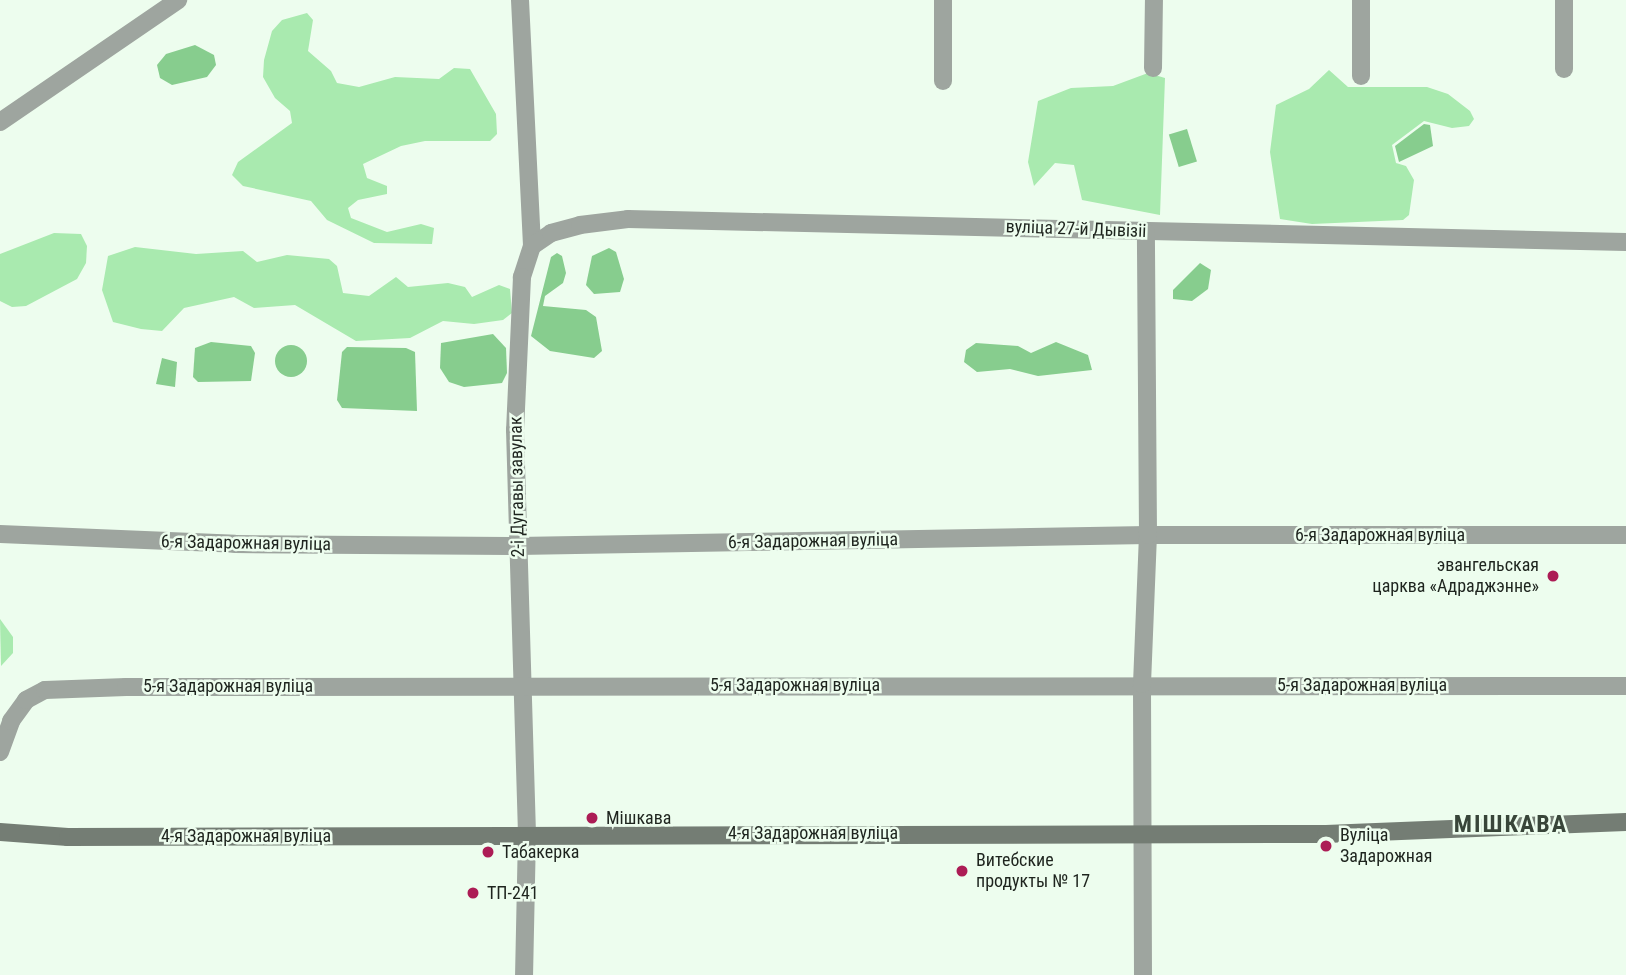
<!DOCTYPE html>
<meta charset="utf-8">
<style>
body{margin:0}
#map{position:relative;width:1626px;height:975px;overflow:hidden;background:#edfdee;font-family:"Roboto Condensed",sans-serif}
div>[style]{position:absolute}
.green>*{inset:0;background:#a9eaaf}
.water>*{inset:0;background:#87cd8e;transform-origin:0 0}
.round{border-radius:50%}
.street>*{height:18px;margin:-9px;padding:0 9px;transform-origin:9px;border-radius:9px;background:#9ea59f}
.secondary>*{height:18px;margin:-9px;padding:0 9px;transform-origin:9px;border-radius:9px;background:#747d74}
.dots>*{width:19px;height:19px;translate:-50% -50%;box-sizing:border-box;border:4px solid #edfdee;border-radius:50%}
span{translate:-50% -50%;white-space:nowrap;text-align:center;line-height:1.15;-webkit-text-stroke:5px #edfdee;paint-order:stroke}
.street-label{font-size:18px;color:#1e241e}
.poi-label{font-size:18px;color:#1e241e}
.right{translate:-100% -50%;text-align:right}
.left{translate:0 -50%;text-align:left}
.district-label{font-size:24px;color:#384539;font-weight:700;letter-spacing:2px}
</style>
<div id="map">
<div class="green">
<div style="clip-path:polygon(307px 13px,313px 20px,308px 51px,331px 71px,337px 83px,359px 87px,395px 77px,439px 79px,454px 68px,470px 69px,496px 114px,497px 134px,490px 141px,425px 141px,401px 146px,363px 164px,367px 178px,387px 186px,387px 194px,358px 200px,348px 208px,351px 218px,387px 232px,421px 224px,434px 228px,432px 244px,374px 243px,327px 220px,311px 201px,243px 186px,232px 175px,238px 162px,292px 123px,290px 111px,275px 98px,263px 77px,264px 60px,272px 31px,282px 20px)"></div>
<div style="clip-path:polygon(1329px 70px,1348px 87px,1427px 87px,1448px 94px,1470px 111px,1474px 119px,1469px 126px,1452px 128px,1424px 121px,1392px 145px,1396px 163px,1406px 166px,1414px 180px,1409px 215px,1403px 220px,1312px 224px,1280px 219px,1270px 152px,1276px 105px,1309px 89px)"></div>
<div style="clip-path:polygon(1148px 73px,1165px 78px,1160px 215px,1082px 200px,1074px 165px,1055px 163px,1034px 186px,1028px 162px,1038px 101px,1071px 88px,1113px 86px)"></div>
<div style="clip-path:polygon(54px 233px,81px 234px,87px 246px,86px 263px,77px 279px,26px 306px,12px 307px,0 301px,0 254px)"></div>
<div style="clip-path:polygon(135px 247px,196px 254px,243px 251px,257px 262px,287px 255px,329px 259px,337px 266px,343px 293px,369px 296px,396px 277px,408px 287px,448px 283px,465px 287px,472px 297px,499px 285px,510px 289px,512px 313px,503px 320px,474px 324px,443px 321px,410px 338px,356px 341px,295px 305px,254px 308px,234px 297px,184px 308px,162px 331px,141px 329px,113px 322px,102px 290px,108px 256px)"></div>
<div style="clip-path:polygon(0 619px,13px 637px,13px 653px,1px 666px)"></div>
</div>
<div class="water">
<div style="clip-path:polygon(195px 45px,214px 55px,216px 65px,207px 77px,172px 85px,160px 78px,157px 65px,166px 54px)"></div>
<div style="clip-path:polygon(1424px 124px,1430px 125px,1433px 146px,1399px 162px,1395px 146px)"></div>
<div style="left:1187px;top:129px;width:34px;height:19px;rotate:73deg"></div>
<div style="clip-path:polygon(609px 248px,616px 252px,624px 279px,620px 292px,594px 294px,586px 285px,592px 256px)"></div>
<div style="clip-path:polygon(557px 253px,562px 256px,566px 273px,563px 283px,545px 296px,543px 306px,586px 310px,596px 317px,602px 351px,594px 358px,550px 351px,531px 336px,551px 257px)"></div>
<div style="clip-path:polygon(1200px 263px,1211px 270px,1208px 289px,1192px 301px,1173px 299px,1173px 290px)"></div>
<div style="clip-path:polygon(493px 334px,506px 348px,507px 373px,502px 383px,464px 387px,449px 382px,440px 368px,441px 343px)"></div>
<div style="clip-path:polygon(211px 342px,251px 346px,255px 353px,251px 381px,198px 382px,193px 377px,195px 348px)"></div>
<div style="clip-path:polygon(1056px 342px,1088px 355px,1092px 370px,1038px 376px,1010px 369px,977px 372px,964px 362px,966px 350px,976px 343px,1018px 346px,1031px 353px)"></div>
<div class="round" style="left:275px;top:345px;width:32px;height:32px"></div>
<div style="clip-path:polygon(347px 347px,406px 348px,415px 352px,417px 411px,342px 408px,337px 400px,342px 352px)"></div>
<div style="clip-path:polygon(162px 358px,177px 362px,175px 387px,156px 384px)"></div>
</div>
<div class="street">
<div style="left:520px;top:0;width:246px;rotate:87.2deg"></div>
<div style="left:532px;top:246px;width:33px;rotate:108deg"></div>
<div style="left:522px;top:277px;width:153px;rotate:92.6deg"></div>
<div style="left:515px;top:430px;width:404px;rotate:88.3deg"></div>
<div style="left:527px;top:834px;width:141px;rotate:91.2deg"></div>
<div style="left:943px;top:0;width:81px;rotate:90deg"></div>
<div style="left:1153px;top:68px;width:68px;rotate:-89.2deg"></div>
<div style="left:1564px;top:69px;width:69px;rotate:-90deg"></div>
<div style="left:1361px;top:76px;width:76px;rotate:-90deg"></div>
<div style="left:0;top:122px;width:216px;rotate:-34.4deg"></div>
<div style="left:532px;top:246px;width:23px;rotate:-34deg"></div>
<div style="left:551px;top:233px;width:30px;rotate:-15deg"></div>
<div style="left:580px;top:225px;width:48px;rotate:-7.1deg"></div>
<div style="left:628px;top:219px;width:998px;rotate:1.32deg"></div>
<div style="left:0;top:534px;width:235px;rotate:2.4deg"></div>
<div style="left:235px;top:544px;width:283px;rotate:0.4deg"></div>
<div style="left:518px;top:546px;width:630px;rotate:-1deg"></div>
<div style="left:1148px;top:535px;width:478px"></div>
<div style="left:0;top:752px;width:33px;rotate:-70deg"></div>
<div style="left:11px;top:721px;width:26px;rotate:-54deg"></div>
<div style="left:26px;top:700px;width:21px;rotate:-28deg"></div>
<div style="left:45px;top:690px;width:81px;rotate:-2.1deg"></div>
<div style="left:126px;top:687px;width:1500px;rotate:-0.04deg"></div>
<div style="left:1143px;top:975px;width:291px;rotate:-90.2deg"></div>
<div style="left:1142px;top:684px;width:149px;rotate:-87.7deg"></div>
<div style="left:1148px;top:535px;width:303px;rotate:-90.4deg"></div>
</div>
<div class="secondary">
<div style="left:0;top:832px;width:68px;rotate:4.2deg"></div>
<div style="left:68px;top:837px;width:1258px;rotate:-0.14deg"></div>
<div style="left:1326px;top:834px;width:300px;rotate:-2.3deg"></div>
</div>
<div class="dots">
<div style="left:1553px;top:576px;background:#ac1c55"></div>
<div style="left:592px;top:818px;background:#ac1c55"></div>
<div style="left:1326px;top:846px;background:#ac1c55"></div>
<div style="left:488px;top:852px;background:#ac1c55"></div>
<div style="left:962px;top:871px;background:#ac1c55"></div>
<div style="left:473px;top:893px;background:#ac1c55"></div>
</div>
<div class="street-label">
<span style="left:1076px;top:229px;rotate:2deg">вуліца 27-й Дывізіі</span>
<span style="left:517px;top:487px;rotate:-91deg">2-і Дугавы завулак</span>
<span style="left:1380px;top:535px">6-я Задарожная вуліца</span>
<span style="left:813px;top:541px;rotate:-1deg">6-я Задарожная вуліца</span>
<span style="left:246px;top:543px;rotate:1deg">6-я Задарожная вуліца</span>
<span style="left:795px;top:685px">5-я Задарожная вуліца</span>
<span style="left:1362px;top:685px">5-я Задарожная вуліца</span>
<span style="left:228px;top:686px">5-я Задарожная вуліца</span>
<span style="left:813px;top:833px">4-я Задарожная вуліца</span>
<span style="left:246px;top:836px">4-я Задарожная вуліца</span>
</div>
<div class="poi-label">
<span class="right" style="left:1539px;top:576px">эвангельская<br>царква «Адраджэнне»</span>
<span class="left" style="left:606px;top:818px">Мішкава</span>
<span class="left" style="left:1340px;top:846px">Вуліца<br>Задарожная</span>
<span class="left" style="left:502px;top:852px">Табакерка</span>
<span class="left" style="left:976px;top:871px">Витебские<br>продукты № 17</span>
<span class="left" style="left:487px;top:893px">ТП-241</span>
</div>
<div class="district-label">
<span style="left:1511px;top:825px">МІШКАВА</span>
</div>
</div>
